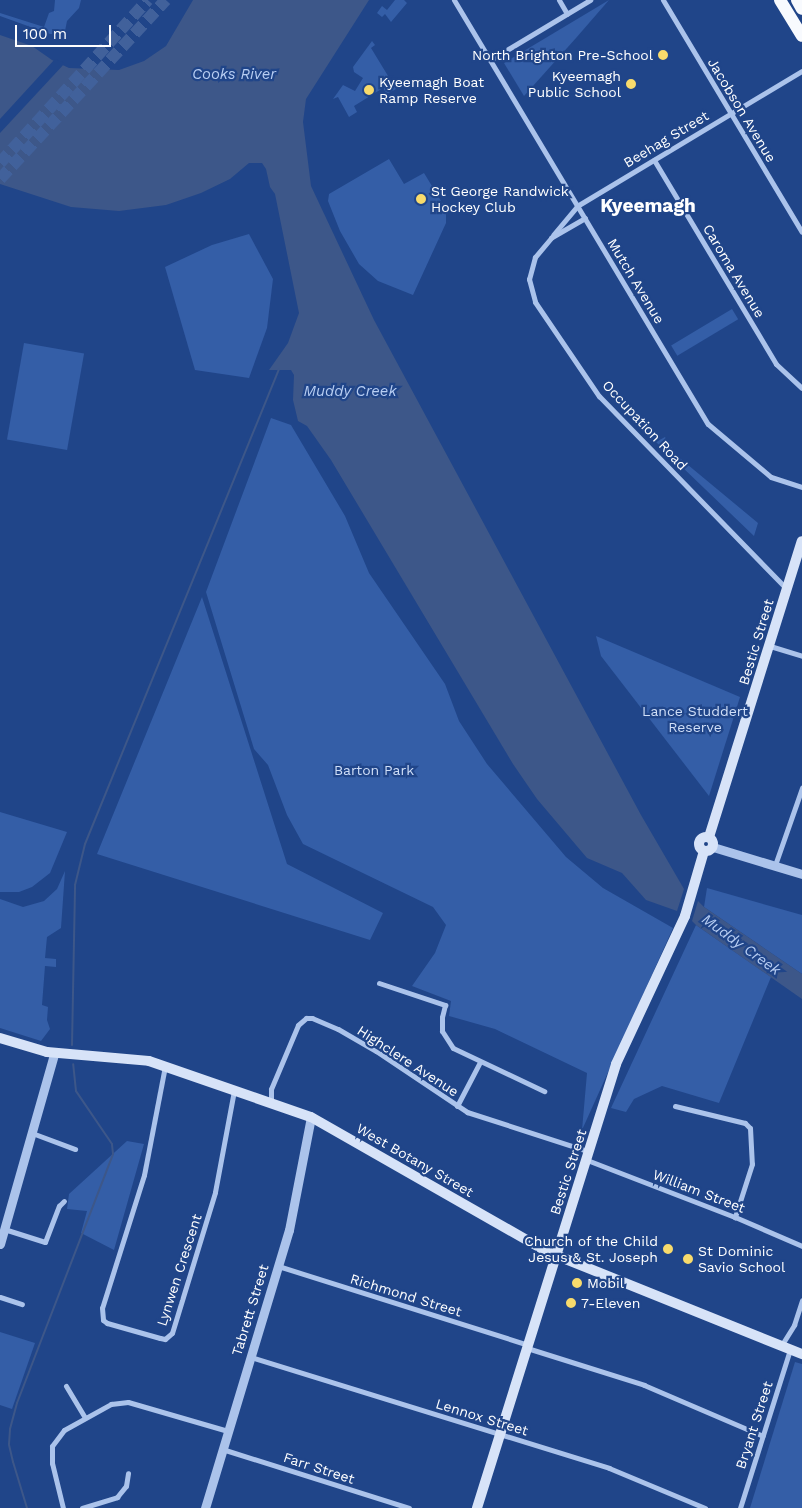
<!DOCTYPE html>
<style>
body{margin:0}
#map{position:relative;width:802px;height:1508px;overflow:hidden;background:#204589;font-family:"Work Sans",sans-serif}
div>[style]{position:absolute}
.green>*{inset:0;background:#345ea7;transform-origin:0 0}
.water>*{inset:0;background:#3d5789}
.pier>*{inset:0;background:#204589}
.stream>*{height:2px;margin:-1px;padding:0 1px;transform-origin:1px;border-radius:1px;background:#3d5789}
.motorway-tunnel>*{height:12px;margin-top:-6px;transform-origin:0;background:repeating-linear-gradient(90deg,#41619b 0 12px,transparent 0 18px)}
.minor>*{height:5px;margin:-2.5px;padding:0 2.5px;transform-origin:2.5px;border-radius:2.5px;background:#abc3eb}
.tertiary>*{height:9px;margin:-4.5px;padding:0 4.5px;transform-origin:4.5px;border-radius:4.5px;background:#abc3eb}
.secondary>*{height:10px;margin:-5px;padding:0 5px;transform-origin:5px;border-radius:5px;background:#d7e3f8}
.secondary>.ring{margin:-5px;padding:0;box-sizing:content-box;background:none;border:10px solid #d7e3f8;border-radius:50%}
.trunk>*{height:12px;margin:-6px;padding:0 6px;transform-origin:6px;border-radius:6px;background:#f8fafe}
.dots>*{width:14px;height:14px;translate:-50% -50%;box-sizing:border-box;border:2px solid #204589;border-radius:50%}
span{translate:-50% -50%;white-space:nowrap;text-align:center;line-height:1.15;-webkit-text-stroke:4.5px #204589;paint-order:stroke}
.poi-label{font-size:14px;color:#fff}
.right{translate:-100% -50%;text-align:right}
.left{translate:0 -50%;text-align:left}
.street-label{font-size:14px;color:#fff}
.park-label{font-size:14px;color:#d0dff8}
.water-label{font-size:15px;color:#b7cdf2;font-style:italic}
.district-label{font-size:19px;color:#fff;font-weight:700}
.scale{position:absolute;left:15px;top:25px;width:96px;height:22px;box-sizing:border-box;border:2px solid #fff;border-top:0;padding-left:6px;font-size:15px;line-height:18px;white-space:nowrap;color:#fff;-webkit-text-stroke:4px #204589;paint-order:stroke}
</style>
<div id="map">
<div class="green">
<div style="clip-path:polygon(55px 0,81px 0,79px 8px,67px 21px,64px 36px,61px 36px,61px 30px,55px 30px,53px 34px,50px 34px,0 16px,0 13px,44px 27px,49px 13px,54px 11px)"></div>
<div style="clip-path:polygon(395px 0,404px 0,407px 3px,391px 22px,385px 14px,382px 17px,377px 13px,382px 6px,387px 10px)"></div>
<div style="clip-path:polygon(609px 0,576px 38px,524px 96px,504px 63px)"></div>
<div style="clip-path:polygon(372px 41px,375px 45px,371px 48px,396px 89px,387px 94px,383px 88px,354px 106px,357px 112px,349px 117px,338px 97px,333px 99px,343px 85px,355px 91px,363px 78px,354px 72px,353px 67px)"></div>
<div style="clip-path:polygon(389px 159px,404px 184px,424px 173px,446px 209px,446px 223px,413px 295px,378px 281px,359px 264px,340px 231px,328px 201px,329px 194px)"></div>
<div style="clip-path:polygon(249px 234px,273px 279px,267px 328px,249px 378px,195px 370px,165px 267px,212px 245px)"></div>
<div style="left:732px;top:309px;width:12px;height:71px;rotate:59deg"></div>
<div style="left:24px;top:343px;width:61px;height:98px;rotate:10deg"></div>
<div style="clip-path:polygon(271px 418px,291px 425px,345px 516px,369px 573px,445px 684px,459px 721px,487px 764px,566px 857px,603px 888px,673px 928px,582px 1130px,587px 1073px,495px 1029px,449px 1016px,451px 1001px,412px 986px,435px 953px,446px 925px,433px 907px,303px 844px,287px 815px,268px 765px,254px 749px,206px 592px)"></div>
<div style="clip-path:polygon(665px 437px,676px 455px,758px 523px,754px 536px,656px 442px)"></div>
<div style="clip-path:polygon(202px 597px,287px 864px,383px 913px,370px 940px,97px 854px)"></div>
<div style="clip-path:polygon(596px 636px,740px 697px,709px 796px,601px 656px)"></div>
<div style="clip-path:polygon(0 812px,67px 832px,50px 873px,32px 887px,19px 892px,0 892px)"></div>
<div style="clip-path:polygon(65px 871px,61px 928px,47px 937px,45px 958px,56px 959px,56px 967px,45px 966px,42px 1005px,48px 1007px,47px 1020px,50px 1029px,41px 1041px,0 1028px,0 899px,23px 907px,44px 901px,57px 889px)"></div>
<div style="clip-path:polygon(707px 888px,802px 915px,802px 974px,704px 907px)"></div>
<div style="clip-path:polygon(696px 925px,771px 977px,719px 1103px,662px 1086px,634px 1099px,626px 1112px,611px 1108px)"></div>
<div style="clip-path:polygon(127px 1141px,144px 1144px,114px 1250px,81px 1233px,87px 1211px,67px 1209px,69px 1194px)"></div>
<div style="clip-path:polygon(0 1332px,35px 1343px,12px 1409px,0 1405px)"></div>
<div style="clip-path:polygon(795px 1362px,802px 1364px,802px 1508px,750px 1508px)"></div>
</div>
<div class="water">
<div style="clip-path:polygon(193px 0,369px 0,306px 99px,303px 122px,311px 186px,374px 320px,641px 815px,684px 889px,677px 911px,646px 900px,622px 873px,587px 858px,537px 799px,513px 764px,331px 460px,307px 426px,298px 421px,293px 400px,294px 375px,291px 370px,269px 370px,288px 343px,299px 313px,275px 194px,270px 187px,266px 169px,262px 163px,249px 163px,230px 179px,201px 193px,166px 205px,119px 211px,71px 207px,0 184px,0 35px,32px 46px,52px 60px,69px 68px,119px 70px,144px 61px,166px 46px)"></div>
<div style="clip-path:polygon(698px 901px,704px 907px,802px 974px,802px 999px,696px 925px,692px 921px)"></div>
</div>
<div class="pier">
<div style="clip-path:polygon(55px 59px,65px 63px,0 133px,0 119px)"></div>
</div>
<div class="stream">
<div style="left:72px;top:1045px;width:160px;rotate:-88.9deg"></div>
<div style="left:75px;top:885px;width:42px;rotate:-76.3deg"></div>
<div style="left:85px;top:844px;width:513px;rotate:-67.78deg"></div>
<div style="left:27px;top:1508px;width:48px;rotate:-106.9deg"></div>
<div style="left:13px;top:1462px;width:18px;rotate:-103deg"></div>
<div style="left:9px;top:1444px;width:15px;rotate:-86deg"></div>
<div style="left:10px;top:1429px;width:27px;rotate:-75deg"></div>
<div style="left:17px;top:1403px;width:267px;rotate:-68.9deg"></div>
<div style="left:113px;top:1154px;width:10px;rotate:-96deg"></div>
<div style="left:112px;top:1144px;width:64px;rotate:-124.2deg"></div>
<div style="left:76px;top:1091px;width:27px;rotate:-96deg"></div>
</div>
<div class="motorway-tunnel">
<div style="left:0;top:163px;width:220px;rotate:-47.8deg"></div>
<div style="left:0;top:179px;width:244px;rotate:-47.2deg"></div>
</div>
<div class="minor">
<div style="left:454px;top:0;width:494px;rotate:59.1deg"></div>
<div style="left:708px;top:424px;width:82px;rotate:40.1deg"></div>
<div style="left:771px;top:477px;width:33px;rotate:18deg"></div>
<div style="left:559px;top:0;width:16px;rotate:60deg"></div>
<div style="left:663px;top:0;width:270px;rotate:59.1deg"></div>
<div style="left:490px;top:60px;width:117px;rotate:-31deg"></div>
<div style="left:654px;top:160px;width:238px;rotate:59.1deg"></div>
<div style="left:776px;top:364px;width:35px;rotate:43deg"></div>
<div style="left:585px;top:218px;width:39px;rotate:150deg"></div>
<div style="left:551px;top:238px;width:25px;rotate:130deg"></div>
<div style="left:535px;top:257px;width:23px;rotate:105deg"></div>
<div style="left:529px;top:279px;width:24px;rotate:75deg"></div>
<div style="left:535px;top:302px;width:114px;rotate:55.8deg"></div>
<div style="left:599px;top:396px;width:269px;rotate:45.8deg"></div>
<div style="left:553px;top:235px;width:38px;rotate:-50deg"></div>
<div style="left:577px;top:206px;width:262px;rotate:-31deg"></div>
<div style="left:770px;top:646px;width:34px;rotate:17deg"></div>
<div style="left:775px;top:865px;width:82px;rotate:-70.7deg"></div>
<div style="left:379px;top:983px;width:70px;rotate:18.4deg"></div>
<div style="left:445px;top:1005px;width:12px;rotate:104deg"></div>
<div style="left:442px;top:1017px;width:14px;rotate:90deg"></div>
<div style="left:442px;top:1031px;width:20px;rotate:57deg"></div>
<div style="left:453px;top:1048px;width:101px;rotate:25.3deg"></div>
<div style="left:165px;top:1066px;width:111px;rotate:100.9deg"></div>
<div style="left:144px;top:1175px;width:139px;rotate:107.5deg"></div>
<div style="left:102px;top:1308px;width:12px;rotate:85deg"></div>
<div style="left:103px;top:1320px;width:5px;rotate:37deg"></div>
<div style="left:107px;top:1323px;width:55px;rotate:15.8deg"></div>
<div style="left:160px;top:1338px;width:5px;rotate:11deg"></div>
<div style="left:165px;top:1339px;width:9px;rotate:-41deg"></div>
<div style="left:172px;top:1333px;width:147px;rotate:-73deg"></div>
<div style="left:215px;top:1192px;width:104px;rotate:-79.4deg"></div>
<div style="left:271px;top:1103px;width:14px;rotate:-90deg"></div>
<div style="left:271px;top:1089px;width:69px;rotate:-67.1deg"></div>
<div style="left:298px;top:1025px;width:11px;rotate:-41deg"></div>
<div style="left:306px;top:1018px;width:6px"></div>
<div style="left:312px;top:1018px;width:28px;rotate:23deg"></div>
<div style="left:338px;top:1029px;width:44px;rotate:30.1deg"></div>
<div style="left:376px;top:1051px;width:110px;rotate:33.8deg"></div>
<div style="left:467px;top:1112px;width:127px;rotate:17.9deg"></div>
<div style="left:457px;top:1106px;width:50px;rotate:-62.4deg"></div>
<div style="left:675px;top:1106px;width:72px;rotate:13.7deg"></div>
<div style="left:745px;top:1123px;width:7px;rotate:45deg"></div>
<div style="left:750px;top:1128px;width:36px;rotate:87deg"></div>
<div style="left:752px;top:1164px;width:56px;rotate:107.8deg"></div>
<div style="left:32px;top:1133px;width:46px;rotate:20.4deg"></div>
<div style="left:587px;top:1160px;width:159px;rotate:21.1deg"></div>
<div style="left:735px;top:1217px;width:73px;rotate:23.4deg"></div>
<div style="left:4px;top:1229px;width:43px;rotate:17.6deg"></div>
<div style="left:45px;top:1242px;width:39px;rotate:-69deg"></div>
<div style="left:59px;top:1206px;width:7px;rotate:-45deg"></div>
<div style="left:278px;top:1266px;width:262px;rotate:17.5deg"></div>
<div style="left:0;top:1297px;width:23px;rotate:18deg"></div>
<div style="left:781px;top:1346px;width:25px;rotate:-58deg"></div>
<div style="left:794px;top:1325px;width:26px;rotate:-72deg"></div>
<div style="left:527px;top:1348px;width:123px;rotate:17.5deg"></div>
<div style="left:644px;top:1385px;width:129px;rotate:23.2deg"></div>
<div style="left:251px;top:1357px;width:375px;rotate:17.2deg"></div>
<div style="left:609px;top:1468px;width:104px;rotate:22.6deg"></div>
<div style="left:66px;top:1386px;width:37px;rotate:59deg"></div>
<div style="left:222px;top:1449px;width:196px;rotate:17.5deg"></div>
<div style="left:63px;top:1508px;width:46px;rotate:-103.7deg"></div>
<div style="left:52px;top:1463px;width:17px;rotate:-90deg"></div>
<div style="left:52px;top:1446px;width:20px;rotate:-53deg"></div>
<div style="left:64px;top:1430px;width:54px;rotate:-29deg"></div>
<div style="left:111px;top:1404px;width:17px;rotate:-7deg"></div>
<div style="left:128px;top:1402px;width:104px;rotate:16.2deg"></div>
<div style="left:82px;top:1508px;width:37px;rotate:-17deg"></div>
<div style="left:117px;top:1497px;width:14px;rotate:-51deg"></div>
<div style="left:126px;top:1486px;width:13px;rotate:-81deg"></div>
<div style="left:740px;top:1508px;width:167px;rotate:-72.5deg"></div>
</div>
<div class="tertiary">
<div style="left:713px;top:847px;width:93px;rotate:16.9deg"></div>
<div style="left:0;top:1244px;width:198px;rotate:-74.1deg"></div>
<div style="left:205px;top:1508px;width:290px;rotate:-73.2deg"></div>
<div style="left:289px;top:1230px;width:115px;rotate:-79deg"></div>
</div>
<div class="secondary">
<div class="ring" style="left:699px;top:837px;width:4px;height:4px"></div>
<div style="left:709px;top:837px;width:310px;rotate:-72.6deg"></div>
<div style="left:0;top:1038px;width:49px;rotate:16.6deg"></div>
<div style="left:47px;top:1052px;width:102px;rotate:5deg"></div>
<div style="left:149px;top:1061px;width:171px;rotate:19.1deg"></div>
<div style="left:311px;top:1117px;width:273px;rotate:29.7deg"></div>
<div style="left:548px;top:1252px;width:274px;rotate:21.9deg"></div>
<div style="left:477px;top:1508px;width:465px;rotate:-72.6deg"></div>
<div style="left:616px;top:1064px;width:163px;rotate:-65deg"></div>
<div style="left:685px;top:916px;width:68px;rotate:-73.7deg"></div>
</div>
<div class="trunk">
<div style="left:780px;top:0;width:42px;rotate:58.6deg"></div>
<div style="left:797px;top:0;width:10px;rotate:61deg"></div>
</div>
<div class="dots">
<div style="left:663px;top:55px;background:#f8db6c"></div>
<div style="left:631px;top:84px;background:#f8db6c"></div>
<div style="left:369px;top:90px;background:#f8db6c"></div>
<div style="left:421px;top:199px;background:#f8db6c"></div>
<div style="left:668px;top:1249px;background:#f8db6c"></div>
<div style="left:688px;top:1259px;background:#f8db6c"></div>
<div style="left:577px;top:1283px;background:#f8db6c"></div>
<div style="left:571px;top:1303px;background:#f8db6c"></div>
</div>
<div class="poi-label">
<span class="right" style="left:653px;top:55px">North Brighton Pre-School</span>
<span class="right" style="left:621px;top:84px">Kyeemagh<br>Public School</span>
<span class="left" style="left:379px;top:90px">Kyeemagh Boat<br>Ramp Reserve</span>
<span class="left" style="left:431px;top:199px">St George Randwick<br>Hockey Club</span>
<span class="right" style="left:658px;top:1249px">Church of the Child<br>Jesus &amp; St. Joseph</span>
<span class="left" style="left:698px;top:1259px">St Dominic<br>Savio School</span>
<span class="left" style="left:587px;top:1283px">Mobil</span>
<span class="left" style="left:581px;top:1303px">7-Eleven</span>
</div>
<div class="street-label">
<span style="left:742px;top:110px;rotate:59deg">Jacobson Avenue</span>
<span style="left:666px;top:139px;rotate:-31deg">Beehag Street</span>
<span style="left:734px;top:271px;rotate:59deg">Caroma Avenue</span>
<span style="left:636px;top:281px;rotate:59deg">Mutch Avenue</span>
<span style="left:645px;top:425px;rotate:47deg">Occupation Road</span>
<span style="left:756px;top:642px;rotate:-73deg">Bestic Street</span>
<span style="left:408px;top:1061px;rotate:33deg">Highclere Avenue</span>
<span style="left:415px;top:1160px;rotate:30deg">West Botany Street</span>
<span style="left:568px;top:1172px;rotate:-72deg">Bestic Street</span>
<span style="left:699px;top:1191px;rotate:21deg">William Street</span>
<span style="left:179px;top:1270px;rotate:-72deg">Lynwen Crescent</span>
<span style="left:406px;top:1295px;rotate:17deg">Richmond Street</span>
<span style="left:250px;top:1310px;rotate:-73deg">Tabrett Street</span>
<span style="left:482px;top:1417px;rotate:17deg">Lennox Street</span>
<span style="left:754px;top:1425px;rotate:-72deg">Bryant Street</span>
<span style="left:319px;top:1468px;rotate:18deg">Farr Street</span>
</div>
<div class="park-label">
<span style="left:695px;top:719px">Lance Studdert<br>Reserve</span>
<span style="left:374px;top:770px">Barton Park</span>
</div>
<div class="water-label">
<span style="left:234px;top:75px">Cooks River</span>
<span style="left:350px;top:392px">Muddy Creek</span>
<span style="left:741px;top:945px;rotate:36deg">Muddy Creek</span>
</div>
<div class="district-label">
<span style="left:648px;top:206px">Kyeemagh</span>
</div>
<div class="scale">100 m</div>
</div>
